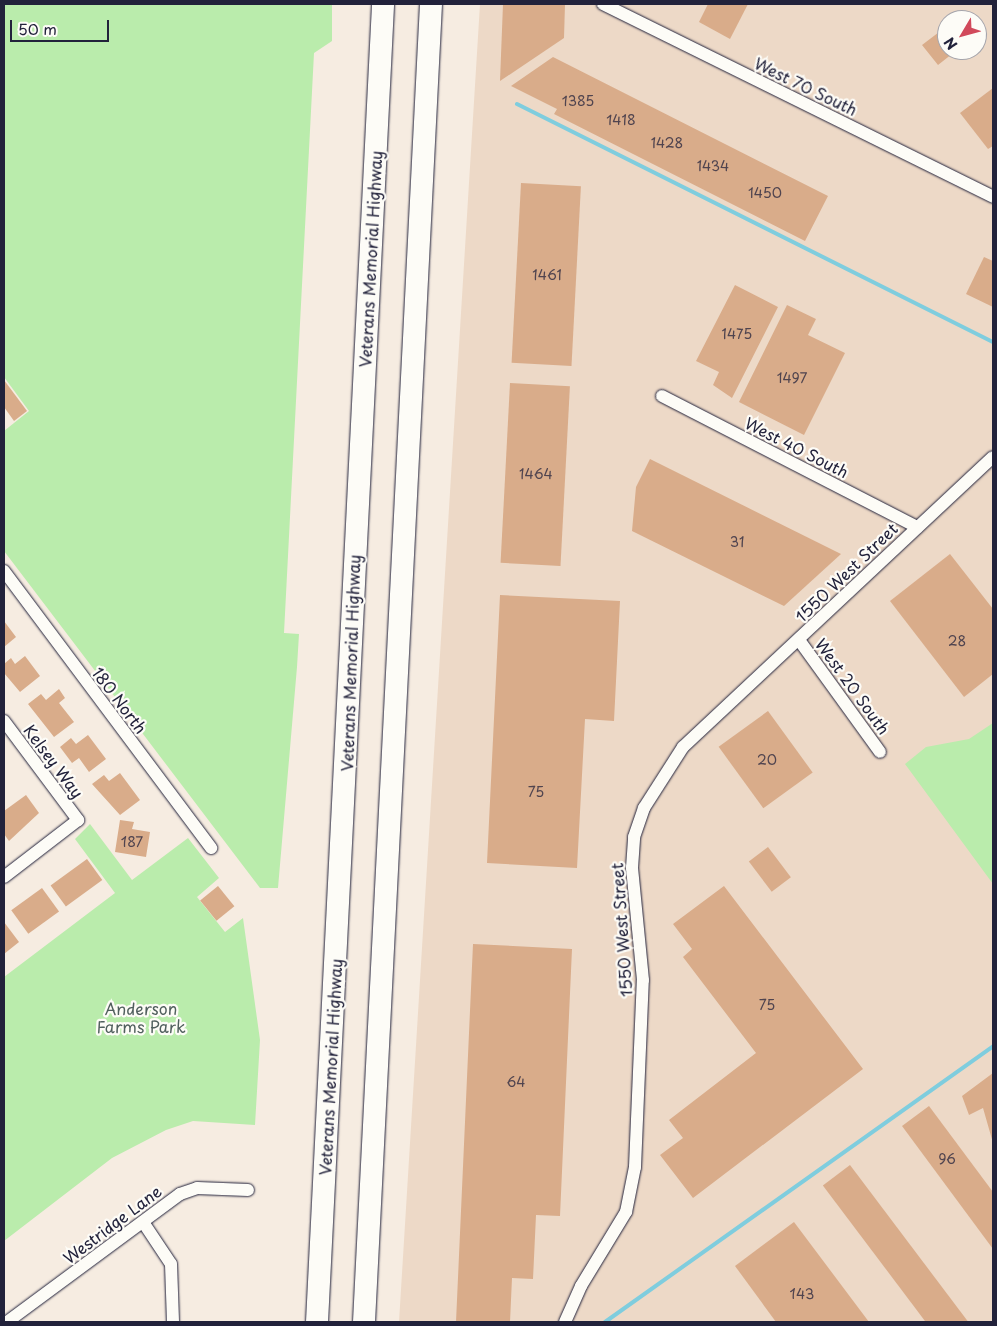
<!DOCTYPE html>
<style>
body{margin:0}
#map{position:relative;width:997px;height:1326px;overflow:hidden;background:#f6ece1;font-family:"Playpen Sans",sans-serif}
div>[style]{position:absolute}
.built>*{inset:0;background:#edd9c7}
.green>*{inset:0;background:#baecac}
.stream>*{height:4px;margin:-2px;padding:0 2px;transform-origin:2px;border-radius:2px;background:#7fcdde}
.building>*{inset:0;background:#d9ac8a;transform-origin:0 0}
.roads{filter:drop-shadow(0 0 1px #22223b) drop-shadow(0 0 1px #22223b)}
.street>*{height:12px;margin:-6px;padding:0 6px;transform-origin:6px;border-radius:6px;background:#fdfcf7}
.highway>*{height:22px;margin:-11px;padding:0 11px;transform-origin:11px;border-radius:11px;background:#fdfcf7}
span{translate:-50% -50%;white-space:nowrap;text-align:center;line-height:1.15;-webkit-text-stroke:4.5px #fdfcf7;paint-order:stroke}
.number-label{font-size:14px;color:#50444f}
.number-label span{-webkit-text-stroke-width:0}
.street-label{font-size:16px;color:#22223b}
.park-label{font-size:16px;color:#505f5d}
.frame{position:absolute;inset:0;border:5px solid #22223b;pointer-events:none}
.north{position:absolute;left:937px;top:10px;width:50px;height:50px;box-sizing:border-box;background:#fdfcf7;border:1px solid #a5a5ac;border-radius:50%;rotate:233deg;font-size:14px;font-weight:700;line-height:20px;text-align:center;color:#22223b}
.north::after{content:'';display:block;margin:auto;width:18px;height:22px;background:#d1495b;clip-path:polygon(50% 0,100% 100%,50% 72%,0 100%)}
.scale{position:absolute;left:10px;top:20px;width:99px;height:22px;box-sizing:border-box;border:2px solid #22223b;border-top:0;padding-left:6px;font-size:15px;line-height:18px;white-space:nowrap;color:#22223b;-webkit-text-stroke:4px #fdfcf7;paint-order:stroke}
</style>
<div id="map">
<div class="built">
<div style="clip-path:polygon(evenodd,480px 4px,993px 4px,993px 1322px,399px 1322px,480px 4px,947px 20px,977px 20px,977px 50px,947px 50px,947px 20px)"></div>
</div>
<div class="green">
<div style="clip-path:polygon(4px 4px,332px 4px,332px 41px,314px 53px,284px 633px,299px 634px,297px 667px,278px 888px,260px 888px,4px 551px,4px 431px,29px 411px,4px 377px)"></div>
<div style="clip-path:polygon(993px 723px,993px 884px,905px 764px,926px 747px,969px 739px)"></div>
<div style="clip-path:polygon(90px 824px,132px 880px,188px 838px,219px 878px,197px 897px,225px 932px,243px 918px,260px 1040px,255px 1125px,193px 1121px,166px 1130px,112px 1158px,4px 1241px,4px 977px,115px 893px,75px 839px)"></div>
</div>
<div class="stream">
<div style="left:517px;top:104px;width:532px;rotate:26.57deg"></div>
<div style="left:605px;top:1322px;width:476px;rotate:-35.4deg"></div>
</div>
<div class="building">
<div style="clip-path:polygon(503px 4px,565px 4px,564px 38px,500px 81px)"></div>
<div style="clip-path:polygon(708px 4px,748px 4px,730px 39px,699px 22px)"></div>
<div style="clip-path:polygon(962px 14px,967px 20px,955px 20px)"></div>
<div style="clip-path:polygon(947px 26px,947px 50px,957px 50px,938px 65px,922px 45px)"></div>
<div style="clip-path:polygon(553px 57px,828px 196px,805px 241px,554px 114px,557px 109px,511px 86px)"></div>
<div style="clip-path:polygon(993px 88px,993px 146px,988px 149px,960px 113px)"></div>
<div style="left:521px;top:183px;width:60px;height:180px;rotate:3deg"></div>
<div style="clip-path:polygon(984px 257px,993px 261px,993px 307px,966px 294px)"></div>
<div style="clip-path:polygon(735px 285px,778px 307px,732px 398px,713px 385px,719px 372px,696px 361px)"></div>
<div style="clip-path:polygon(787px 305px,816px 319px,808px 335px,845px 353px,804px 435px,739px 402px)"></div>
<div style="clip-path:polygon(4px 380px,27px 411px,14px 421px,4px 407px)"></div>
<div style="left:510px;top:383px;width:60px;height:180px;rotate:3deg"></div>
<div style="clip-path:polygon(650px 459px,841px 554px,784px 606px,632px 531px,636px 487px)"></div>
<div style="clip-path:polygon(950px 554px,993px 609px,993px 674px,964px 697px,890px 601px)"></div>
<div style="clip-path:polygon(500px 595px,620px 601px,614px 721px,585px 719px,577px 868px,487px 863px)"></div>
<div style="clip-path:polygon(4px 621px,16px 637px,4px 647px)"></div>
<div style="clip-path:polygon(25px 656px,40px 676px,20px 692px,4px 673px,4px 664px,11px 658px,15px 664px)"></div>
<div style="clip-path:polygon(59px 689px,65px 698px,59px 703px,74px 722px,54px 737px,28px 704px,41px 694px,46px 700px)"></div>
<div style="left:768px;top:711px;width:76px;height:61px;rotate:54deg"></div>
<div style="clip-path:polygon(88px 735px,106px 759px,89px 772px,79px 758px,72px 763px,60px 747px,71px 738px,76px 744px)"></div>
<div style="clip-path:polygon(120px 773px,140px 800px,120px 815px,92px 784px,104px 775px,109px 781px)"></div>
<div style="clip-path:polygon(26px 795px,39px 813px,9px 841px,4px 834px,4px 811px)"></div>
<div style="clip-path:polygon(120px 820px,134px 822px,132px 829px,150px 832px,146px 857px,115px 852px)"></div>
<div style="left:768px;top:847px;width:38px;height:24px;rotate:53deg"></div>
<div style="left:87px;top:859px;width:26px;height:45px;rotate:54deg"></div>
<div style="left:218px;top:886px;width:26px;height:23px;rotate:51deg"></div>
<div style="clip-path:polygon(724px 886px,863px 1069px,693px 1198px,660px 1155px,683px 1138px,669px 1120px,756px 1053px,683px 957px,692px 949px,673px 924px)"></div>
<div style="left:42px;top:888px;width:29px;height:38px;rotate:54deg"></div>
<div style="clip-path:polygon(4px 922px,19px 942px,4px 954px)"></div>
<div style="clip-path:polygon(473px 944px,572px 949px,560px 1216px,536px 1215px,533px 1279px,512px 1278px,510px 1322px,456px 1322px)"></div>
<div style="clip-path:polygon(993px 1073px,993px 1143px,983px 1108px,969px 1115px,962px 1096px)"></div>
<div style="clip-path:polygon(929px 1106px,993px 1192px,993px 1249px,902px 1126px)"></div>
<div style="left:850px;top:1165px;width:196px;height:34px;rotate:53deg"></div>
<div style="clip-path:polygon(794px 1222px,869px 1322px,776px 1322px,735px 1266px)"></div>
</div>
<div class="roads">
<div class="street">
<div style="left:603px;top:4px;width:435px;rotate:26.3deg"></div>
<div style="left:662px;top:396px;width:287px;rotate:27.2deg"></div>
<div style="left:4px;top:571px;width:346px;rotate:53.2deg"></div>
<div style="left:799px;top:640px;width:138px;rotate:54.1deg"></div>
<div style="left:4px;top:721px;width:124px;rotate:53.2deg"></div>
<div style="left:78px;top:820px;width:93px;rotate:142.4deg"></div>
<div style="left:143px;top:1222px;width:50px;rotate:56.3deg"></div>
<div style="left:171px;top:1264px;width:58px;rotate:88deg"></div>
<div style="left:7px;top:1322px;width:215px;rotate:-36.5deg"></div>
<div style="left:180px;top:1194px;width:18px;rotate:-19deg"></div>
<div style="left:197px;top:1188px;width:51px;rotate:2.2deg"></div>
<div style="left:565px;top:1322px;width:39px;rotate:-66deg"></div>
<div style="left:581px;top:1286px;width:87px;rotate:-58.7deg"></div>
<div style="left:626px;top:1212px;width:46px;rotate:-78.7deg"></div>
<div style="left:635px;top:1167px;width:187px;rotate:-87.6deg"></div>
<div style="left:643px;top:980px;width:113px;rotate:-95.6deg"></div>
<div style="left:632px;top:868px;width:31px;rotate:-86deg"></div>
<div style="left:634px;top:837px;width:31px;rotate:-71deg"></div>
<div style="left:644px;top:808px;width:72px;rotate:-57.4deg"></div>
<div style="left:683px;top:747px;width:424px;rotate:-43.1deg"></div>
</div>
<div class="highway">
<div style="left:317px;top:1322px;width:1320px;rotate:-87.13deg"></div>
<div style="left:364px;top:1322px;width:1320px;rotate:-87.09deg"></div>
</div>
</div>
<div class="number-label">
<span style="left:578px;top:101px">1385</span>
<span style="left:621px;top:120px">1418</span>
<span style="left:667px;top:143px">1428</span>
<span style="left:713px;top:166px">1434</span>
<span style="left:765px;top:193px">1450</span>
<span style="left:547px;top:275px">1461</span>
<span style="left:737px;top:334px">1475</span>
<span style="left:792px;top:378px">1497</span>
<span style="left:536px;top:474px">1464</span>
<span style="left:737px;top:542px">31</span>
<span style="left:957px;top:641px">28</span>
<span style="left:767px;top:760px">20</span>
<span style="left:536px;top:792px">75</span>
<span style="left:132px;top:842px">187</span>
<span style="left:767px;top:1005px">75</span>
<span style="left:516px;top:1082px">64</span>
<span style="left:947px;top:1159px">96</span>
<span style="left:802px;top:1294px">143</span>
</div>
<div class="street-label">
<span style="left:806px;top:86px;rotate:26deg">West 70 South</span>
<span style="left:370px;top:259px;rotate:-87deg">Veterans Memorial Highway</span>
<span style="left:797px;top:447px;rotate:27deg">West 40 South</span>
<span style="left:846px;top:572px;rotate:-44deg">1550 West Street</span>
<span style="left:350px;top:663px;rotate:-88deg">Veterans Memorial Highway</span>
<span style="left:853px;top:686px;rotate:54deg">West 20 South</span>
<span style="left:120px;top:700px;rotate:53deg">180 North</span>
<span style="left:54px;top:761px;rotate:53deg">Kelsey Way</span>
<span style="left:621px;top:930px;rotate:-94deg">1550 West Street</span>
<span style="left:330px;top:1067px;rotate:-87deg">Veterans Memorial Highway</span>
<span style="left:112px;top:1224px;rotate:-37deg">Westridge Lane</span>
</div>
<div class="park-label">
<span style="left:141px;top:1017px">Anderson<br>Farms Park</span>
</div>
<div class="frame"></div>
<div class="north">N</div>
<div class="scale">50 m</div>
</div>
